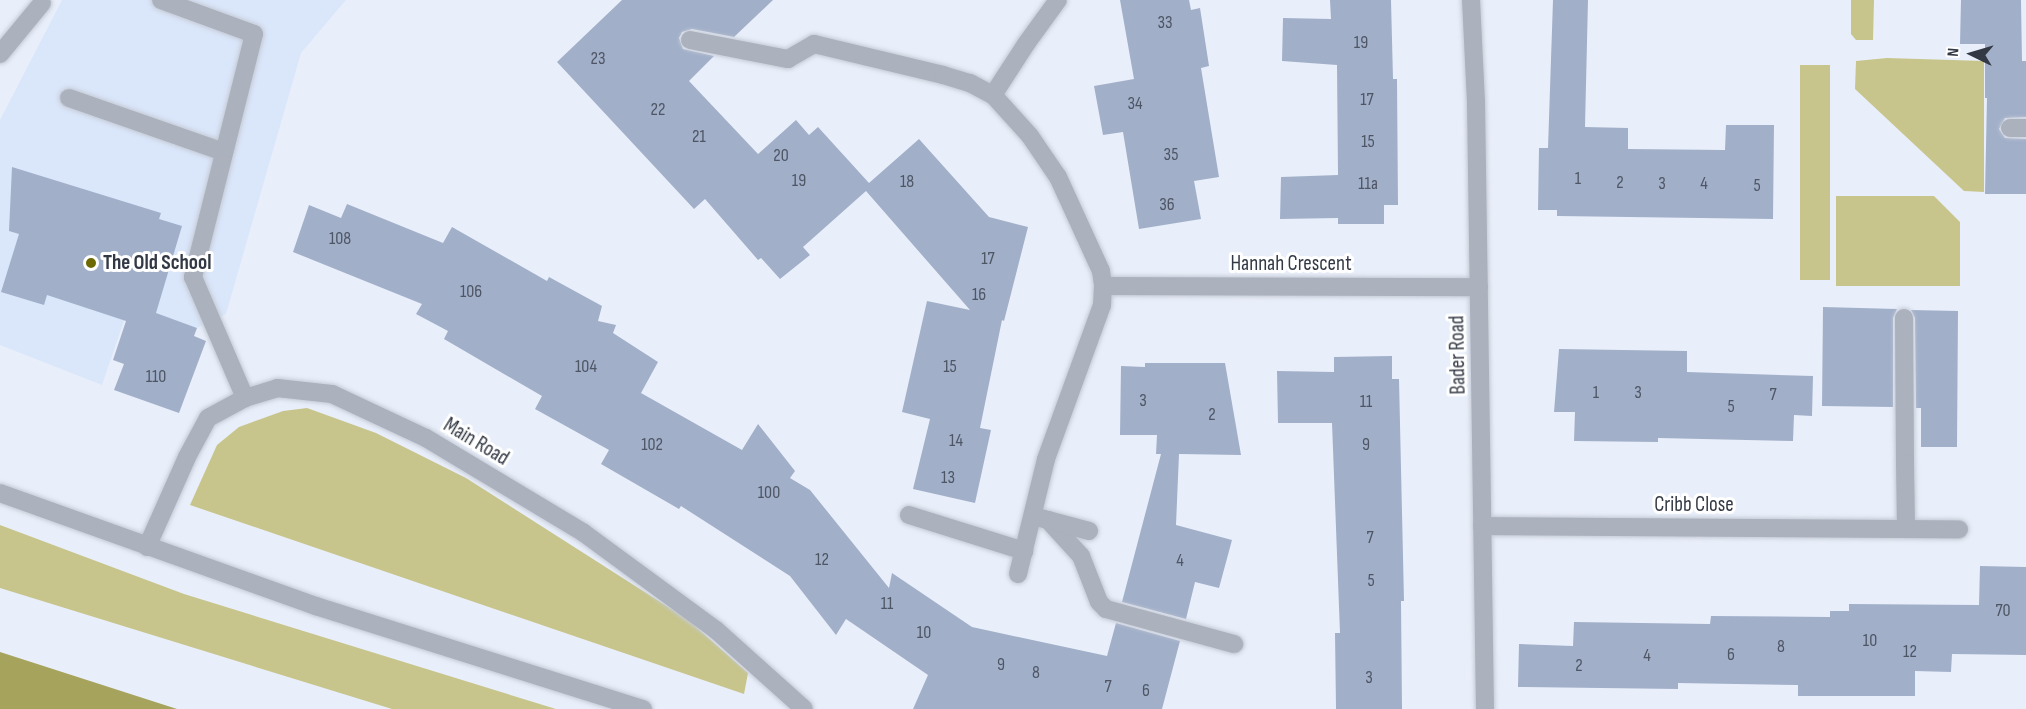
<!DOCTYPE html>
<style>
body{margin:0}
#map{position:relative;width:2026px;height:709px;overflow:hidden;background:#e9effa;font-family:"Sofia Sans Condensed",sans-serif}
div>[style]{position:absolute}
.built>*{inset:0;background:#dae6fa}
.green>*{inset:0;background:#c7c58b;transform-origin:0 0}
.water>*{inset:0;background:#a6a35d}
.building>*{inset:0;background:#a1afc9}
.roads{filter:drop-shadow(0 0 2px #c5cbd6) drop-shadow(0 0 2px #c5cbd6)}
.lane>*{height:18px;margin:-9px;padding:0 9px;transform-origin:9px;border-radius:9px;background:#abb1bd}
.street>*{height:18px;margin:-9px;padding:0 9px;transform-origin:9px;border-radius:9px;background:#abb1bd}
.dots>*{width:16px;height:16px;translate:-50% -50%;box-sizing:border-box;border:3px solid #fff;border-radius:50%}
span{translate:-50% -50%;white-space:nowrap;text-align:center;line-height:1.15;-webkit-text-stroke:6px #fff;paint-order:stroke}
.number-label{font-size:18px;color:#4e5665}
.number-label span{-webkit-text-stroke-width:0}
.poi-label{font-size:21px;color:#333944;font-weight:700}
.left{translate:0 -50%;text-align:left}
.street-label{font-size:21px;color:#333944}
.north{position:absolute;left:1942px;top:24px;width:60px;height:60px;-webkit-text-stroke:4px #fff;paint-order:stroke;rotate:275deg;font-size:16px;font-weight:700;line-height:24px;text-align:center;color:#333944}
.north::after{content:'';display:block;margin:auto;width:21px;height:27px;background:#333944;clip-path:polygon(50% 0,100% 100%,50% 72%,0 100%)}
</style>
<div id="map">
<div class="built">
<div style="clip-path:polygon(62px 0,346px 0,301px 53px,226px 314px,197px 328px,172px 319px,127px 312px,102px 385px,0 345px,0 120px)"></div>
</div>
<div class="green">
<div style="clip-path:polygon(1851px 0,1874px 0,1873px 40px,1856px 40px,1851px 34px)"></div>
<div style="clip-path:polygon(1887px 58px,1984px 61px,1984px 192px,1964px 191px,1855px 89px,1856px 61px)"></div>
<div style="left:1800px;top:65px;width:30px;height:215px"></div>
<div style="clip-path:polygon(1836px 196px,1934px 196px,1960px 222px,1960px 286px,1836px 286px)"></div>
<div style="clip-path:polygon(307px 408px,376px 433px,466px 478px,687px 619px,748px 673px,744px 694px,190px 505px,217px 445px,239px 427px,283px 411px)"></div>
<div style="clip-path:polygon(0 525px,184px 594px,556px 709px,392px 709px,0 588px)"></div>
</div>
<div class="water">
<div style="clip-path:polygon(0 652px,177px 709px,0 709px)"></div>
</div>
<div class="building">
<div style="clip-path:polygon(622px 0,773px 0,734px 37px,692px 29px,682px 32px,679px 38px,683px 49px,714px 56px,689px 81px,758px 154px,796px 120px,809px 135px,818px 127px,869px 183px,919px 139px,989px 217px,1028px 227px,1004px 321px,1002px 320px,980px 428px,991px 430px,975px 503px,913px 489px,930px 419px,902px 412px,927px 301px,970px 310px,866px 191px,803px 247px,810px 255px,780px 279px,761px 258px,758px 260px,705px 199px,694px 209px,557px 62px)"></div>
<div style="clip-path:polygon(1120px 0,1189px 0,1191px 10px,1200px 8px,1209px 66px,1201px 68px,1219px 177px,1194px 181px,1201px 219px,1139px 229px,1123px 132px,1103px 135px,1094px 86px,1134px 79px)"></div>
<div style="clip-path:polygon(1330px 0,1391px 0,1393px 79px,1397px 79px,1398px 205px,1384px 205px,1384px 224px,1338px 224px,1338px 218px,1280px 219px,1281px 177px,1338px 175px,1337px 65px,1282px 61px,1283px 18px,1331px 19px)"></div>
<div style="clip-path:polygon(1553px 0,1588px 0,1585px 127px,1628px 128px,1628px 149px,1725px 150px,1726px 125px,1774px 125px,1773px 219px,1557px 216px,1557px 210px,1538px 210px,1539px 148px,1548px 148px)"></div>
<div style="clip-path:polygon(1961px 0,2021px 0,2022px 61px,2026px 61px,2026px 117px,2005px 118px,1999px 129px,2005px 138px,2026px 139px,2026px 194px,1985px 194px,1987px 98px,1985px 98px,1985px 44px,1960px 44px)"></div>
<div style="clip-path:polygon(12px 167px,161px 213px,159px 219px,182px 226px,156px 313px,197px 328px,194px 336px,206px 341px,179px 413px,114px 390px,124px 364px,113px 360px,126px 321px,47px 295px,44px 305px,1px 292px,19px 234px,9px 231px)"></div>
<div style="clip-path:polygon(347px 204px,443px 243px,452px 227px,547px 281px,549px 277px,602px 306px,598px 321px,616px 325px,613px 333px,658px 362px,641px 393px,742px 450px,758px 424px,795px 471px,790px 478px,810px 490px,889px 588px,892px 573px,972px 627px,1107px 656px,1116px 623px,1180px 641px,1162px 709px,913px 709px,928px 675px,846px 619px,836px 635px,790px 576px,681px 506px,679px 509px,601px 464px,609px 450px,535px 409px,542px 396px,444px 339px,448px 331px,416px 314px,422px 304px,293px 252px,309px 205px,341px 218px)"></div>
<div style="clip-path:polygon(1823px 307px,1897px 309px,1893px 318px,1893px 407px,1822px 406px)"></div>
<div style="clip-path:polygon(1911px 310px,1958px 311px,1957px 447px,1921px 447px,1921px 408px,1916px 408px,1915px 318px)"></div>
<div style="clip-path:polygon(1559px 349px,1687px 351px,1687px 372px,1813px 376px,1812px 416px,1794px 415px,1793px 441px,1658px 438px,1658px 442px,1574px 441px,1575px 412px,1554px 412px)"></div>
<div style="clip-path:polygon(1392px 356px,1392px 379px,1399px 379px,1404px 601px,1401px 601px,1402px 709px,1336px 709px,1335px 633px,1340px 633px,1332px 423px,1278px 423px,1277px 371px,1334px 372px,1334px 357px)"></div>
<div style="clip-path:polygon(1145px 363px,1225px 363px,1241px 455px,1179px 454px,1176px 525px,1232px 540px,1219px 588px,1195px 582px,1186px 619px,1122px 602px,1161px 454px,1156px 454px,1157px 435px,1120px 435px,1121px 366px,1145px 367px)"></div>
<div style="clip-path:polygon(1980px 566px,2026px 567px,2026px 655px,1952px 654px,1951px 672px,1915px 671px,1915px 696px,1798px 696px,1798px 685px,1678px 683px,1678px 689px,1518px 687px,1519px 644px,1573px 646px,1574px 622px,1710px 624px,1711px 616px,1830px 617px,1830px 611px,1849px 611px,1849px 604px,1979px 605px)"></div>
</div>
<div class="roads">
<div class="lane">
<div style="left:161px;top:0;width:99px;rotate:20.1deg"></div>
<div style="left:254px;top:34px;width:251px;rotate:104.1deg"></div>
<div style="left:193px;top:277px;width:132px;rotate:66.7deg"></div>
<div style="left:690px;top:40px;width:100px;rotate:11deg"></div>
<div style="left:788px;top:59px;width:30px;rotate:-30deg"></div>
<div style="left:1026px;top:44px;width:54px;rotate:-54deg"></div>
<div style="left:69px;top:98px;width:164px;rotate:19.2deg"></div>
<div style="left:2010px;top:128px;width:16px"></div>
<div style="left:1904px;top:318px;width:145px;rotate:89.6deg"></div>
<div style="left:909px;top:515px;width:121px;rotate:17.4deg"></div>
<div style="left:1048px;top:520px;width:49px;rotate:47.5deg"></div>
<div style="left:1081px;top:556px;width:49px;rotate:68.6deg"></div>
<div style="left:1099px;top:602px;width:10px;rotate:45deg"></div>
<div style="left:1106px;top:609px;width:133px;rotate:15.3deg"></div>
<div style="left:147px;top:547px;width:98px;rotate:-66deg"></div>
<div style="left:187px;top:457px;width:44px;rotate:-61.7deg"></div>
<div style="left:208px;top:418px;width:42px;rotate:-28.4deg"></div>
<div style="left:245px;top:398px;width:34px;rotate:-17deg"></div>
<div style="left:277px;top:388px;width:55px;rotate:6.2deg"></div>
<div style="left:332px;top:394px;width:104px;rotate:25.1deg"></div>
<div style="left:426px;top:438px;width:184px;rotate:31deg"></div>
<div style="left:584px;top:533px;width:164px;rotate:36.3deg"></div>
<div style="left:716px;top:630px;width:118px;rotate:41.9deg"></div>
</div>
<div class="street">
<div style="left:1471px;top:0;width:103px;rotate:87.2deg"></div>
<div style="left:1476px;top:103px;width:606px;rotate:89.15deg"></div>
<div style="left:814px;top:44px;width:133px;rotate:13.5deg"></div>
<div style="left:943px;top:75px;width:28px;rotate:17deg"></div>
<div style="left:970px;top:83px;width:26px;rotate:28deg"></div>
<div style="left:993px;top:95px;width:55px;rotate:47.9deg"></div>
<div style="left:1030px;top:136px;width:50px;rotate:55.7deg"></div>
<div style="left:1058px;top:177px;width:103px;rotate:65.4deg"></div>
<div style="left:1101px;top:271px;width:15px;rotate:82deg"></div>
<div style="left:0;top:54px;width:66px;rotate:-50.5deg"></div>
<div style="left:993px;top:95px;width:61px;rotate:-57.1deg"></div>
<div style="left:1905px;top:463px;width:66px;rotate:89.1deg"></div>
<div style="left:0;top:493px;width:336px;rotate:19.7deg"></div>
<div style="left:316px;top:606px;width:343px;rotate:17.5deg"></div>
<div style="left:1033px;top:516px;width:58px;rotate:15deg"></div>
<div style="left:1482px;top:526px;width:477px;rotate:0.4deg"></div>
<div style="left:1018px;top:574px;width:118px;rotate:-76.3deg"></div>
<div style="left:1046px;top:459px;width:164px;rotate:-70deg"></div>
<div style="left:1102px;top:305px;width:19px;rotate:-87deg"></div>
<div style="left:1103px;top:286px;width:376px;rotate:0.2deg"></div>
</div>
</div>
<div class="dots">
<div style="left:91px;top:263px;background:#6d6902"></div>
</div>
<div class="number-label">
<span style="left:1165px;top:23px">33</span>
<span style="left:1361px;top:43px">19</span>
<span style="left:598px;top:59px">23</span>
<span style="left:1367px;top:100px">17</span>
<span style="left:1135px;top:104px">34</span>
<span style="left:658px;top:110px">22</span>
<span style="left:699px;top:137px">21</span>
<span style="left:1368px;top:142px">15</span>
<span style="left:1171px;top:155px">35</span>
<span style="left:781px;top:156px">20</span>
<span style="left:1578px;top:179px">1</span>
<span style="left:799px;top:181px">19</span>
<span style="left:907px;top:182px">18</span>
<span style="left:1620px;top:183px">2</span>
<span style="left:1368px;top:184px">11a</span>
<span style="left:1662px;top:184px">3</span>
<span style="left:1704px;top:184px">4</span>
<span style="left:1757px;top:186px">5</span>
<span style="left:1167px;top:205px">36</span>
<span style="left:340px;top:239px">108</span>
<span style="left:988px;top:259px">17</span>
<span style="left:471px;top:292px">106</span>
<span style="left:979px;top:295px">16</span>
<span style="left:586px;top:367px">104</span>
<span style="left:950px;top:367px">15</span>
<span style="left:156px;top:377px">110</span>
<span style="left:1596px;top:393px">1</span>
<span style="left:1638px;top:393px">3</span>
<span style="left:1773px;top:395px">7</span>
<span style="left:1143px;top:401px">3</span>
<span style="left:1366px;top:402px">11</span>
<span style="left:1731px;top:407px">5</span>
<span style="left:1212px;top:415px">2</span>
<span style="left:956px;top:441px">14</span>
<span style="left:652px;top:445px">102</span>
<span style="left:1366px;top:445px">9</span>
<span style="left:948px;top:478px">13</span>
<span style="left:769px;top:493px">100</span>
<span style="left:1370px;top:538px">7</span>
<span style="left:822px;top:560px">12</span>
<span style="left:1180px;top:561px">4</span>
<span style="left:1371px;top:581px">5</span>
<span style="left:887px;top:604px">11</span>
<span style="left:2003px;top:611px">70</span>
<span style="left:924px;top:633px">10</span>
<span style="left:1870px;top:641px">10</span>
<span style="left:1781px;top:647px">8</span>
<span style="left:1910px;top:652px">12</span>
<span style="left:1731px;top:655px">6</span>
<span style="left:1647px;top:656px">4</span>
<span style="left:1001px;top:665px">9</span>
<span style="left:1579px;top:666px">2</span>
<span style="left:1036px;top:673px">8</span>
<span style="left:1369px;top:678px">3</span>
<span style="left:1108px;top:687px">7</span>
<span style="left:1146px;top:691px">6</span>
</div>
<div class="poi-label">
<span class="left" style="left:103px;top:263px">The Old School</span>
</div>
<div class="street-label">
<span style="left:1291px;top:264px">Hannah Crescent</span>
<span style="left:1458px;top:355px;rotate:-91deg">Bader Road</span>
<span style="left:476px;top:442px;rotate:31deg">Main Road</span>
<span style="left:1694px;top:505px">Cribb Close</span>
</div>
<div class="north">N</div>
</div>
